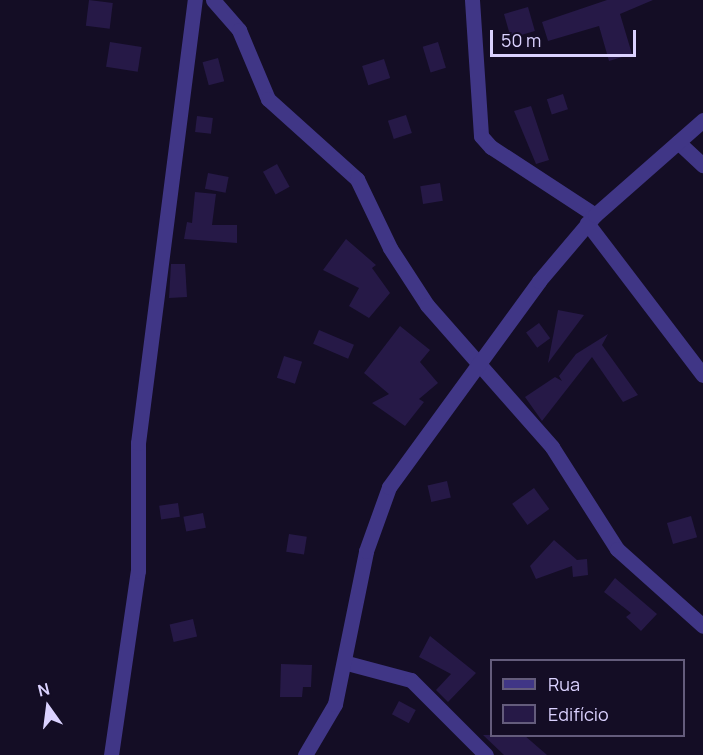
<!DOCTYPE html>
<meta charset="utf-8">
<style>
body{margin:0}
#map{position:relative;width:703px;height:755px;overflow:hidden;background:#140d25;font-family:Manrope,sans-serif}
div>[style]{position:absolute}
.building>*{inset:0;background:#261947;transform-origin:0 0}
.minor>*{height:15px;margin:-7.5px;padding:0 7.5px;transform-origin:7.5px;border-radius:7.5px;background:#403686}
span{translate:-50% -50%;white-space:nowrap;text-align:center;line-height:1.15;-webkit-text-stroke:6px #140d25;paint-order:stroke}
.legend{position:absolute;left:490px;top:659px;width:195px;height:78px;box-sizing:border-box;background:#140d25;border:2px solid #645c7c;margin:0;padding:8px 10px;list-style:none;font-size:18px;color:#dbd2ff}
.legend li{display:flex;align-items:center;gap:12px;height:30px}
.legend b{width:30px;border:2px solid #645c7c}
.north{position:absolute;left:18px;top:677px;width:60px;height:60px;-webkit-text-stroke:4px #140d25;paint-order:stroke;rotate:346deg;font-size:16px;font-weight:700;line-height:24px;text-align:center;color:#dbd2ff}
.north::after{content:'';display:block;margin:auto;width:21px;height:27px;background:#dbd2ff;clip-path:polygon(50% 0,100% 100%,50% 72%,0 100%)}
.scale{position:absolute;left:490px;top:30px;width:146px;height:27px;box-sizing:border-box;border:3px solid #dbd2ff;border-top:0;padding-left:8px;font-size:18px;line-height:21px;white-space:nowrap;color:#dbd2ff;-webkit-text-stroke:4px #140d25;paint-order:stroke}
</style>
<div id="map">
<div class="building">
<div style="left:89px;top:0;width:24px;height:26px;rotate:7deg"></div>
<div style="clip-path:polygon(607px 0,653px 0,620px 14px,632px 54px,609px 61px,599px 26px,548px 41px,542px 22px)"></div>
<div style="left:528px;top:7px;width:25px;height:25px;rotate:74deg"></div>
<div style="left:110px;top:42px;width:32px;height:25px;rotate:9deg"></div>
<div style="left:438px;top:42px;width:27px;height:16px;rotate:73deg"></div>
<div style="left:218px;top:58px;width:24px;height:16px;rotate:75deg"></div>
<div style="left:384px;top:59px;width:20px;height:23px;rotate:72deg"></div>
<div style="left:563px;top:94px;width:16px;height:17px;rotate:72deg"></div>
<div style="clip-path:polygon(531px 106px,549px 160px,536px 164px,514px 111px)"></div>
<div style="left:406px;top:115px;width:19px;height:19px;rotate:72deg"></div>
<div style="left:197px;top:116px;width:16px;height:16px;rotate:7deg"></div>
<div style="left:277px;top:164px;width:26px;height:16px;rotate:61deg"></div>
<div style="left:208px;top:173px;width:21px;height:16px;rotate:11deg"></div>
<div style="left:440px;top:183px;width:18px;height:20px;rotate:81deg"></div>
<div style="clip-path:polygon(195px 192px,216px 194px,212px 225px,237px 225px,237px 243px,184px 239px,187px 222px,192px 223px)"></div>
<div style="clip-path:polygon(346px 239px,376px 265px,372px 268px,390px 293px,369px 318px,349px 306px,359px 288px,323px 270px)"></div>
<div style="clip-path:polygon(171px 264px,185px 264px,187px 297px,169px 298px)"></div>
<div style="clip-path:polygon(558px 310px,584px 315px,548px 363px)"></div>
<div style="left:539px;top:323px;width:19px;height:16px;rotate:54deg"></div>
<div style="clip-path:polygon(400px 326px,430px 350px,420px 362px,438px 383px,419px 399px,424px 402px,405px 426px,372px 403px,389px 394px,364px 373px)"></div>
<div style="left:319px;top:330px;width:38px;height:15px;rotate:23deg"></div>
<div style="clip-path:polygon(608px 334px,602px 345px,638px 395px,623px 402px,592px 357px,542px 421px,525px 397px,555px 377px,562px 381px,559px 376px,576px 354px)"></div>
<div style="left:284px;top:356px;width:19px;height:23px;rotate:18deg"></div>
<div style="left:447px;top:481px;width:17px;height:20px;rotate:77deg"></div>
<div style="left:534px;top:488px;width:26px;height:27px;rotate:54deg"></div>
<div style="left:178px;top:503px;width:14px;height:19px;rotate:82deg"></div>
<div style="left:203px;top:513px;width:15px;height:20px;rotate:79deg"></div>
<div style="left:691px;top:516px;width:22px;height:25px;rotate:74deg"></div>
<div style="left:289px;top:534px;width:18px;height:18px;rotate:9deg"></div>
<div style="clip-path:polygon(554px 540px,577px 560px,587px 559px,588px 575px,573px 577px,572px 566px,536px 579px,530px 566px)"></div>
<div style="clip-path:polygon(615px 578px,657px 614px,641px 631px,626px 617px,631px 613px,604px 592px)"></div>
<div style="left:193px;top:619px;width:18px;height:24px;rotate:77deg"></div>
<div style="clip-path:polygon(430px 636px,476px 673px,448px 702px,436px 690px,451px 674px,419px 657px)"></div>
<div style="clip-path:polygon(281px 664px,312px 665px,311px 687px,303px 687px,302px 697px,280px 697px)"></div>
<div style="left:399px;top:701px;width:19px;height:15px;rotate:28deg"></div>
<div style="clip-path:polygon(483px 735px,524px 735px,547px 755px,504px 755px)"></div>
</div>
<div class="minor">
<div style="left:213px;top:0;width:40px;rotate:49deg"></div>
<div style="left:239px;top:30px;width:75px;rotate:67.2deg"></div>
<div style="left:268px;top:99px;width:120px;rotate:42deg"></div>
<div style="left:357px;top:179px;width:76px;rotate:64.4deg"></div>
<div style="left:390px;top:248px;width:68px;rotate:57deg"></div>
<div style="left:427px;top:305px;width:189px;rotate:48.6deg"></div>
<div style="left:552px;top:447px;width:121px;rotate:57.5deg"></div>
<div style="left:617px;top:549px;width:115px;rotate:41.8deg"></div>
<div style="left:472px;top:0;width:136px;rotate:86.2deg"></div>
<div style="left:481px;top:136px;width:15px;rotate:48deg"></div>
<div style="left:491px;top:147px;width:124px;rotate:33.2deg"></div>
<div style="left:678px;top:142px;width:34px;rotate:43deg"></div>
<div style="left:587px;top:223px;width:191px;rotate:52.7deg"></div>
<div style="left:347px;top:663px;width:66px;rotate:14.9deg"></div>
<div style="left:411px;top:680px;width:106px;rotate:45deg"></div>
<div style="left:111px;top:755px;width:186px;rotate:-81.7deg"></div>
<div style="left:138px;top:571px;width:128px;rotate:-90deg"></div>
<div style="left:138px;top:443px;width:447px;rotate:-82.7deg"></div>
<div style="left:305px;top:755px;width:59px;rotate:-59.5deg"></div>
<div style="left:335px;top:704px;width:156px;rotate:-78.5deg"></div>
<div style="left:366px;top:551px;width:68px;rotate:-70.2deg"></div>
<div style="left:389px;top:487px;width:255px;rotate:-53.9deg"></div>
<div style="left:539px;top:281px;width:87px;rotate:-49.7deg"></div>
<div style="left:595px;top:215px;width:144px;rotate:-41.3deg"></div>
</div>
<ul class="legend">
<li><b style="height:8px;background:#403686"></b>Rua</li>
<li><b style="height:16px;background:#261947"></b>Edifício</li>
</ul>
<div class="north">N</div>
<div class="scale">50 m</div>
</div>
